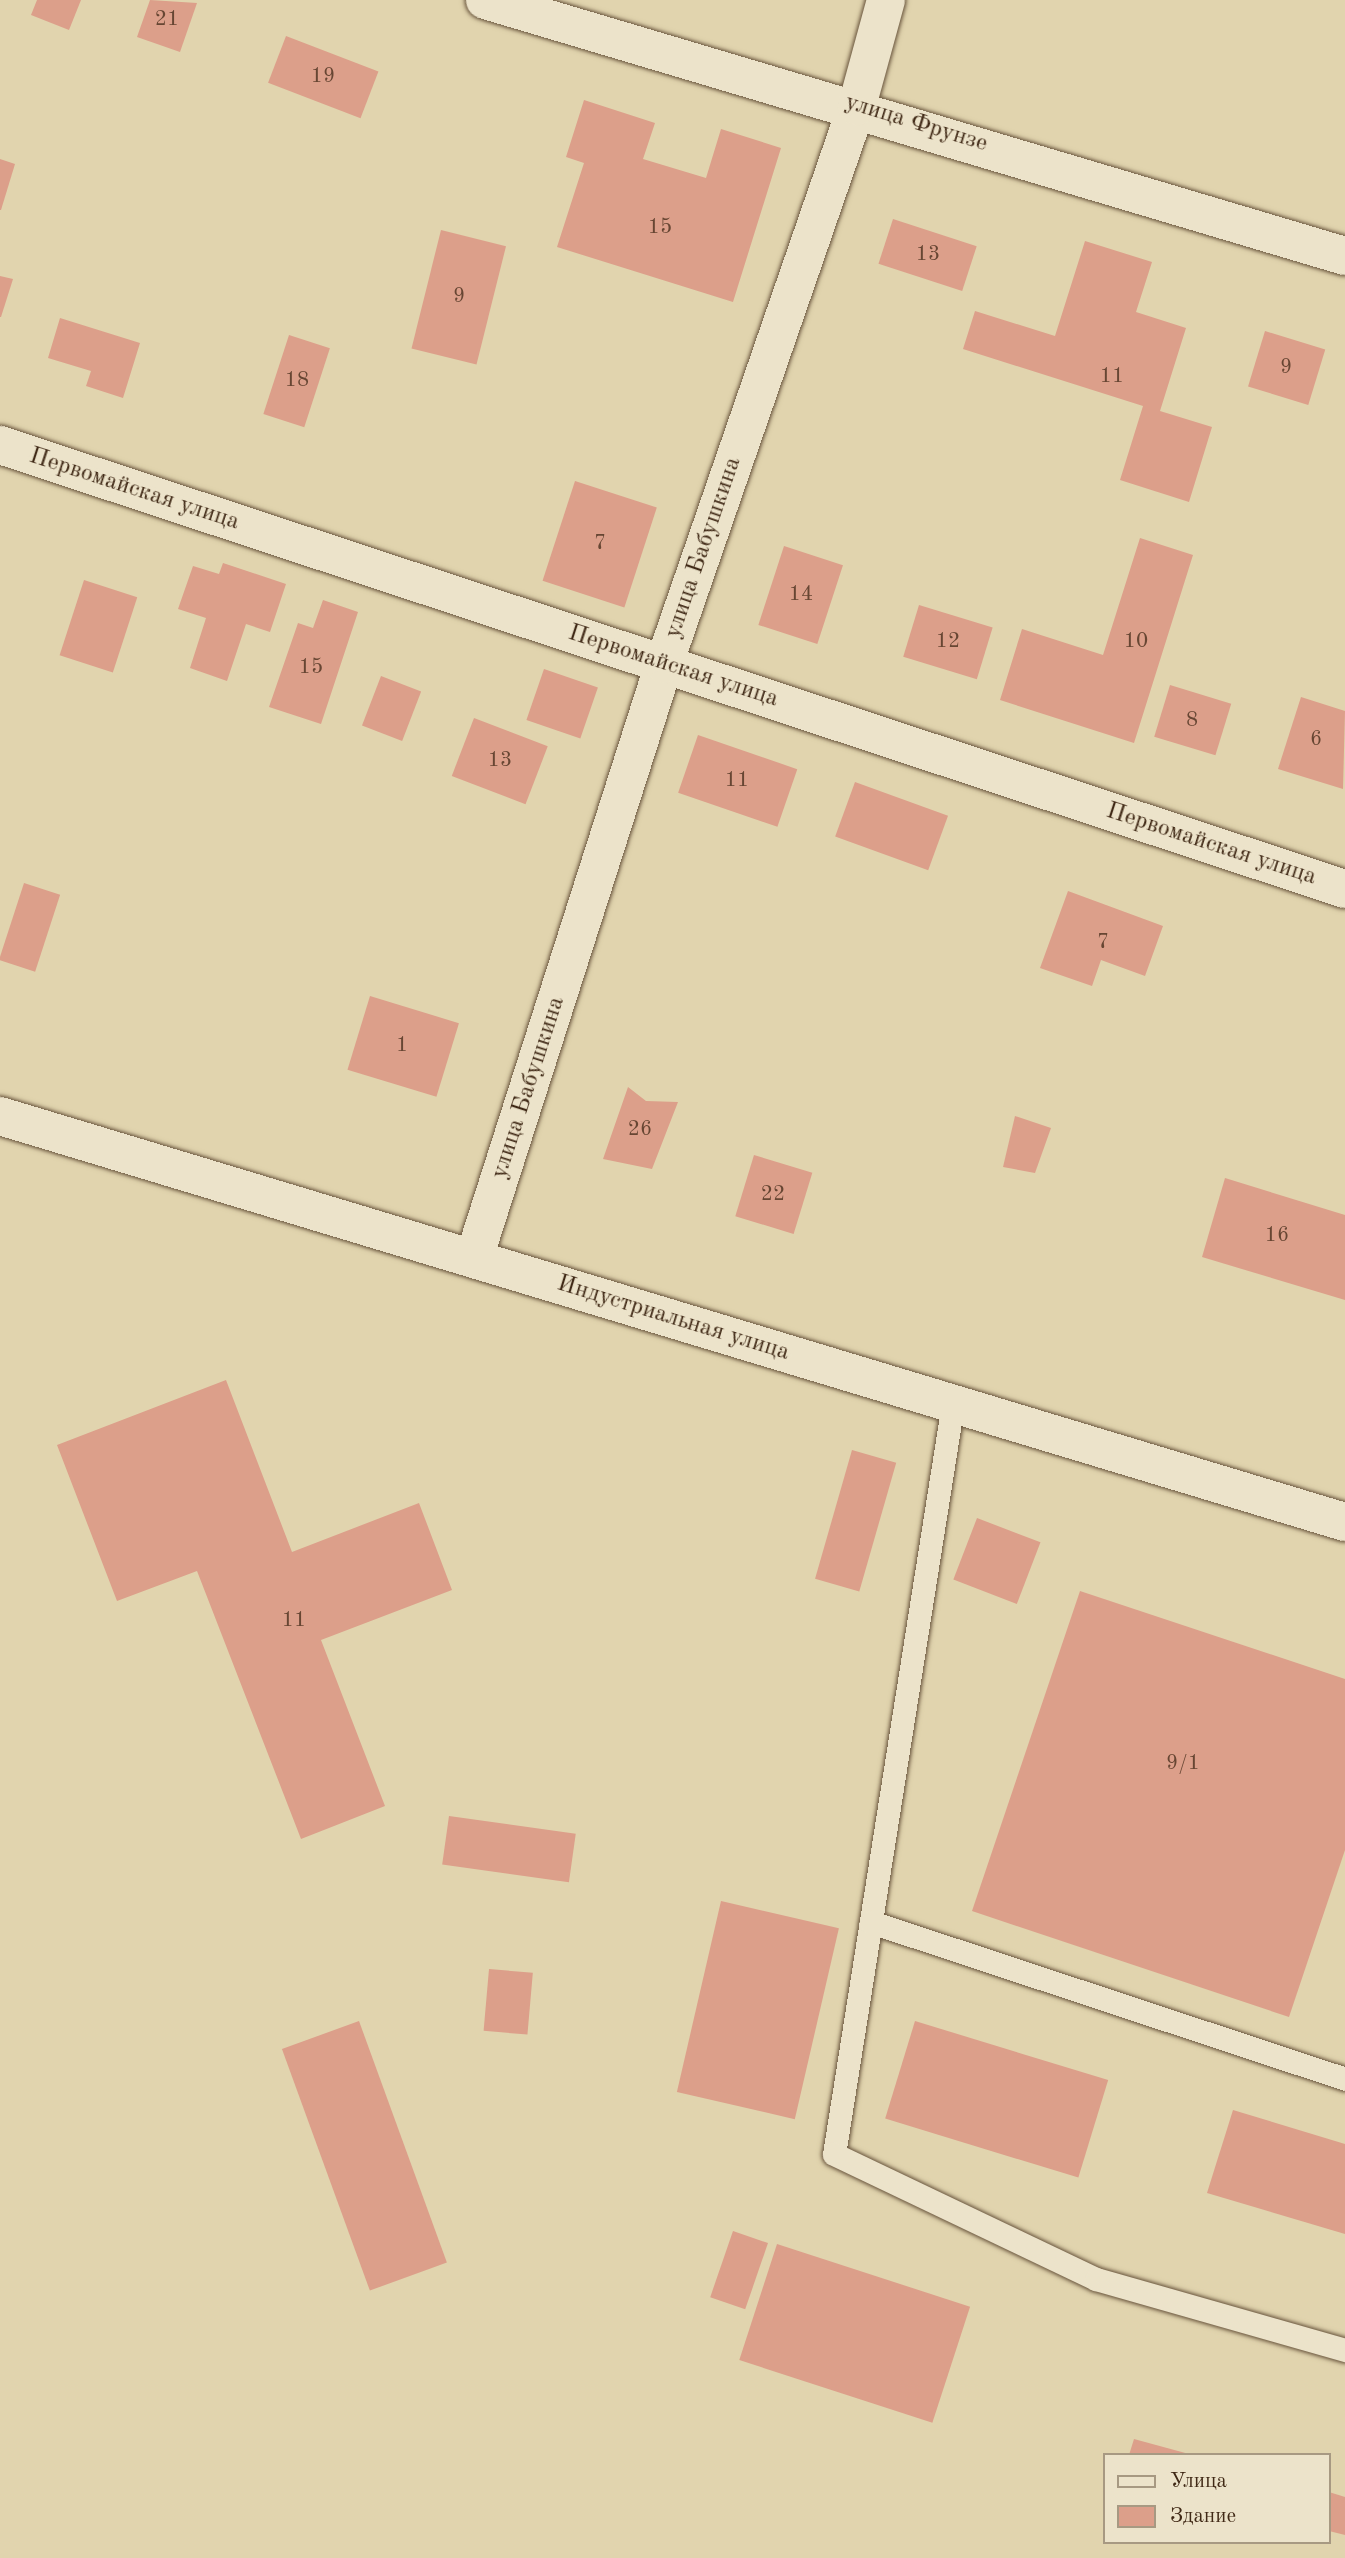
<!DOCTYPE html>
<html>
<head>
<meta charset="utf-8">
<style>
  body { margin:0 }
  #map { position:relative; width:1345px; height:2558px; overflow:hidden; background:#e1d4ae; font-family:"Old Standard TT",serif }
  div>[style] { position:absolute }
  .building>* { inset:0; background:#dc9f8a; transform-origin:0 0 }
  .roads { filter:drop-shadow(0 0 2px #68543c) drop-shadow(0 0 2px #68543c) }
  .service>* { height:23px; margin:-11.5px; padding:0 11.5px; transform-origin:11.5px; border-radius:11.5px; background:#ece3ca }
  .minor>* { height:38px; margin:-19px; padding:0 19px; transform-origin:19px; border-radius:19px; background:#ece3ca }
  .secondary>* { height:38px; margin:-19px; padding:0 19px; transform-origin:19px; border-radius:19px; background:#ece3ca }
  span { translate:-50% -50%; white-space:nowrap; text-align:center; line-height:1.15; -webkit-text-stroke:6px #ece3ca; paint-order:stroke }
  .number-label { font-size:21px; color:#674633 }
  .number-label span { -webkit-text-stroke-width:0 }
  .street-label { font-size:24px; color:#402916 }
  .legend { position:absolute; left:1103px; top:2453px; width:228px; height:91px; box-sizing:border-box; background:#ece3ca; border:2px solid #a79982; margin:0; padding:9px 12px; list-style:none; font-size:21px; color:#402916 }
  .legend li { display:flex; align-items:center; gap:14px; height:35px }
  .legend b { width:35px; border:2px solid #a79982 }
</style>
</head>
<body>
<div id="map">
  <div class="building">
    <i style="clip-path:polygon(37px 0,81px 0,69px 30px,31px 15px)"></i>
    <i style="clip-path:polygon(150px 0,197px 3px,180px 52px,137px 37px)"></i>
    <i style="left:286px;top:36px;width:99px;height:50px;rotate:21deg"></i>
    <i style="clip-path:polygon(584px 100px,655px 123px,643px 159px,706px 178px,721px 129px,781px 148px,733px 302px,557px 247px,584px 163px,566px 157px)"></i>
    <i style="clip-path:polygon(0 159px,15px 164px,1px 210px,0 210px)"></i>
    <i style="left:893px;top:219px;width:88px;height:47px;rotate:18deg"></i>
    <i style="left:441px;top:230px;width:67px;height:122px;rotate:14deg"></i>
    <i style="clip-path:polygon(1085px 241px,1152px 262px,1136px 312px,1186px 328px,1160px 411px,1212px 427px,1189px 502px,1120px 480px,1143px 406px,963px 349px,975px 311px,1055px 336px)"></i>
    <i style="clip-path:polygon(0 276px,13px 279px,1px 317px,0 317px)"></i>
    <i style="clip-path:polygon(60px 318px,140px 343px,123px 398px,86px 386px,91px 371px,48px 358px)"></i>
    <i style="left:1265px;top:331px;width:63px;height:58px;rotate:17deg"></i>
    <i style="left:289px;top:335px;width:43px;height:83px;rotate:18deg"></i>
    <i style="left:575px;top:481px;width:86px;height:105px;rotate:18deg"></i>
    <i style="clip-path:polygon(1140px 538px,1193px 555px,1134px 743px,1000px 700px,1022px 629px,1103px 655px)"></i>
    <i style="left:784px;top:546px;width:62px;height:83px;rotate:18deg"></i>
    <i style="clip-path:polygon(223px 563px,286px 584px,270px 632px,246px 624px,227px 681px,190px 668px,206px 618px,178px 609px,193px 566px,219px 574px)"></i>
    <i style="left:84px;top:580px;width:56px;height:79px;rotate:18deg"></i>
    <i style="clip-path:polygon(323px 600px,358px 612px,321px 724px,269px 707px,298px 623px,313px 628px)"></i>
    <i style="left:919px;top:605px;width:77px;height:54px;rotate:17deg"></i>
    <i style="left:544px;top:669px;width:57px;height:54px;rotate:19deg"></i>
    <i style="left:381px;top:676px;width:43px;height:53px;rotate:21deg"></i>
    <i style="left:1170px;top:685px;width:64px;height:54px;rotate:17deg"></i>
    <i style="clip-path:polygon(1301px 697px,1345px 711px,1343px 789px,1278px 769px)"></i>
    <i style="left:474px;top:718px;width:79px;height:62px;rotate:21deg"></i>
    <i style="left:698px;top:735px;width:105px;height:61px;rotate:19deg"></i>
    <i style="left:855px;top:782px;width:99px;height:58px;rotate:20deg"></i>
    <i style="left:24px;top:883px;width:38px;height:81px;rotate:18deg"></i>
    <i style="clip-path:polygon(1068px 891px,1163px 926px,1145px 976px,1101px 960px,1092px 986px,1040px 968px)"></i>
    <i style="left:370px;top:996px;width:93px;height:77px;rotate:17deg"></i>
    <i style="clip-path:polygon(628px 1087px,646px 1101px,678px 1102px,652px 1169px,603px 1159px)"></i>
    <i style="clip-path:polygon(1015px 1116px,1051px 1128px,1035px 1173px,1003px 1167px)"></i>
    <i style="left:754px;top:1155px;width:61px;height:64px;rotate:17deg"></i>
    <i style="clip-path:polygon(1225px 1178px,1345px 1215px,1345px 1300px,1202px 1257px)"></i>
    <i style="clip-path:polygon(226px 1380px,292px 1552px,419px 1503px,452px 1590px,321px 1640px,385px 1806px,301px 1839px,197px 1571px,117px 1601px,57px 1445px)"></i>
    <i style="left:852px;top:1450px;width:46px;height:134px;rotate:16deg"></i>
    <i style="left:977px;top:1518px;width:68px;height:66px;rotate:21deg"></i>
    <i style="clip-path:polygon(1080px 1591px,1345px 1679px,1345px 1850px,1289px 2017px,972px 1911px)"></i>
    <i style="left:449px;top:1816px;width:128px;height:49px;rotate:8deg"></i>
    <i style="left:721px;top:1901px;width:121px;height:196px;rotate:13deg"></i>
    <i style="left:489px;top:1969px;width:44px;height:62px;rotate:5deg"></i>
    <i style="left:359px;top:2021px;width:257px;height:82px;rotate:70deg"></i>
    <i style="left:915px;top:2021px;width:202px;height:102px;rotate:17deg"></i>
    <i style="clip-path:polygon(1233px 2110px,1345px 2144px,1345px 2234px,1207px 2193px)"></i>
    <i style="left:733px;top:2231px;width:37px;height:70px;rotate:19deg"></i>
    <i style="left:777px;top:2244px;width:203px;height:122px;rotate:18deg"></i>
    <i style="clip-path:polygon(1134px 2439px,1189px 2454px,1189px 2455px,1129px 2455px)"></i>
    <i style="clip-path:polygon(1329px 2492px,1345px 2497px,1345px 2535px,1329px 2531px)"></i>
  </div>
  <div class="roads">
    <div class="service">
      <i style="left:953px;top:1403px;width:760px;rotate:99deg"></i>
      <i style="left:834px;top:2154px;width:290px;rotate:25.5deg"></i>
      <i style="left:1096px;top:2279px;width:259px;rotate:15.9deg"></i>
      <i style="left:871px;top:1922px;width:499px;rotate:18.3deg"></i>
    </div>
    <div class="minor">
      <i style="left:485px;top:0;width:897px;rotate:16.58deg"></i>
      <i style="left:0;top:445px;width:1416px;rotate:18.27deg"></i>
      <i style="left:474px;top:1258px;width:624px;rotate:-72.26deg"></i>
      <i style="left:664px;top:664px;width:590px;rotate:-70.92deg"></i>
      <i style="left:857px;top:106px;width:110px;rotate:-74.7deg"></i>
    </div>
    <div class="secondary">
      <i style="left:0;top:1116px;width:1405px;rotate:16.8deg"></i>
    </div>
  </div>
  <div class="number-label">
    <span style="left:167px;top:20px">21</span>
    <span style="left:323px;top:77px">19</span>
    <span style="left:660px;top:228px">15</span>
    <span style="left:928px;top:255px">13</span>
    <span style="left:459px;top:297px">9</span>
    <span style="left:1286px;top:368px">9</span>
    <span style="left:1112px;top:377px">11</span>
    <span style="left:297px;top:381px">18</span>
    <span style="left:600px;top:544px">7</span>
    <span style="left:801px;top:595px">14</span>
    <span style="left:948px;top:642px">12</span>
    <span style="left:1136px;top:642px">10</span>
    <span style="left:311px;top:668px">15</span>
    <span style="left:1192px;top:721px">8</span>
    <span style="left:1316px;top:740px">6</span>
    <span style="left:500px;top:761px">13</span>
    <span style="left:737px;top:781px">11</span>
    <span style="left:1103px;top:943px">7</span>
    <span style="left:402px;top:1046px">1</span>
    <span style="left:640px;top:1130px">26</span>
    <span style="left:773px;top:1195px">22</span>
    <span style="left:1277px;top:1236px">16</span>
    <span style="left:294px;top:1621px">11</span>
    <span style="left:1183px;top:1764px">9/1</span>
  </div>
  <div class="street-label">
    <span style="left:916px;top:124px;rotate:17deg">улица Фрунзе</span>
    <span style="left:134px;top:490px;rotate:18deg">Первомайская улица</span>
    <span style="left:704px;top:548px;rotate:-71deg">улица Бабушкина</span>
    <span style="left:673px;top:667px;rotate:18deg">Первомайская улица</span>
    <span style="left:1211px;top:845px;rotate:18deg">Первомайская улица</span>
    <span style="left:529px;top:1088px;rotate:-72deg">улица Бабушкина</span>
    <span style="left:673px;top:1319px;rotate:17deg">Индустриальная улица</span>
  </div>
  <ul class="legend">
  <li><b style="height:9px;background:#ece3ca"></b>Улица</li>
  <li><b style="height:19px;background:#dc9f8a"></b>Здание</li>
  </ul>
</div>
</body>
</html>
